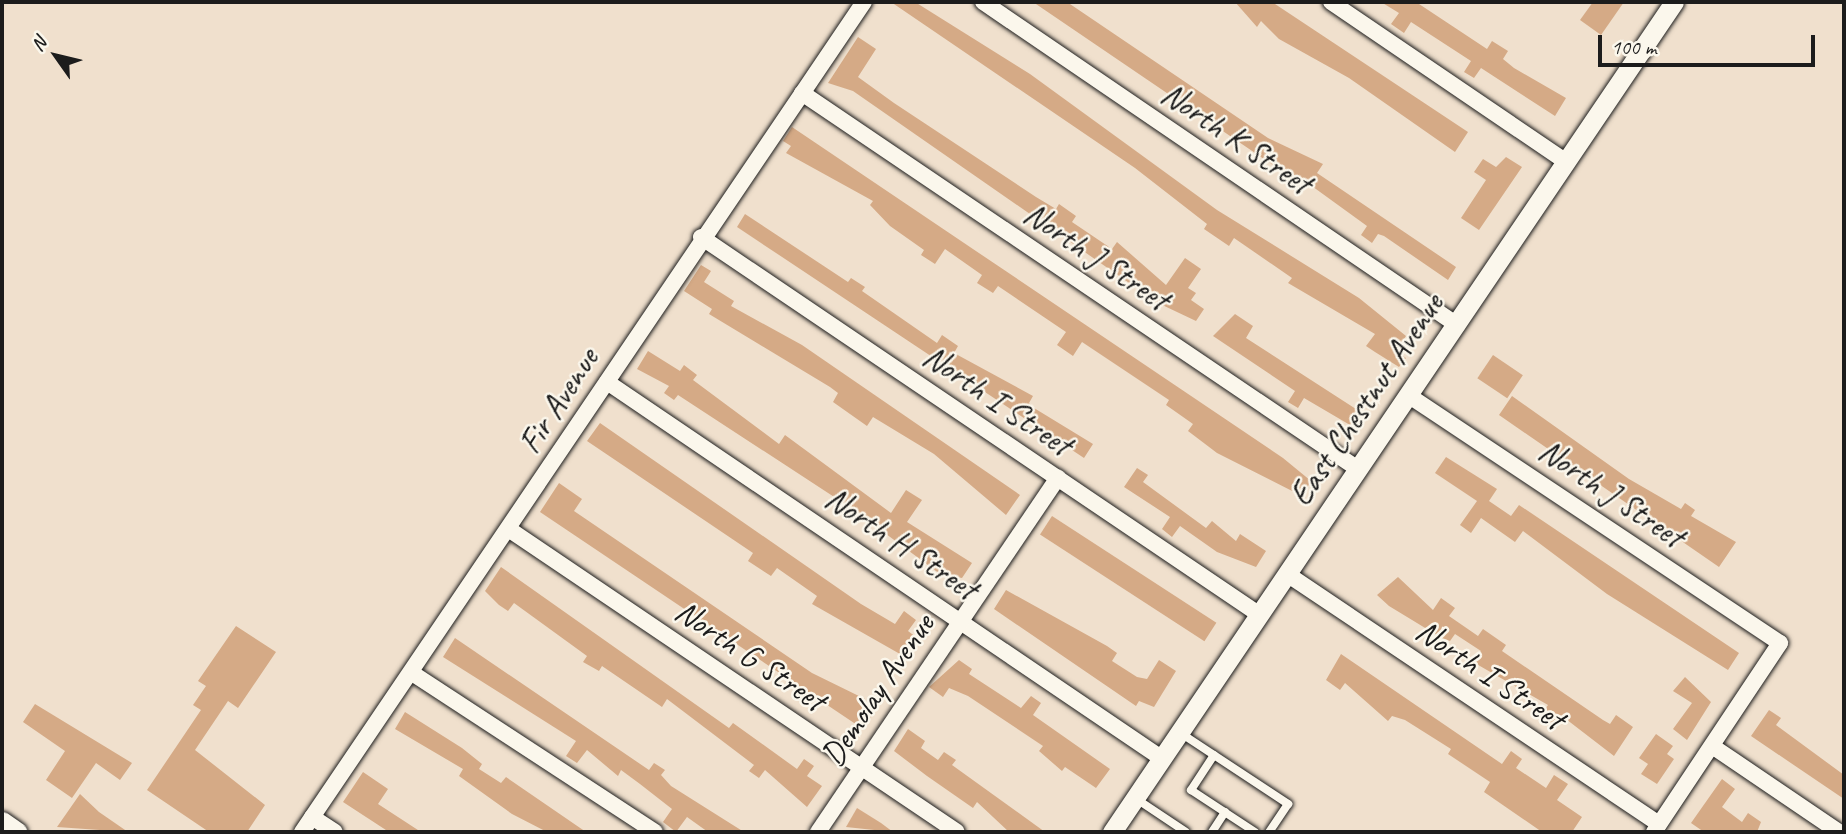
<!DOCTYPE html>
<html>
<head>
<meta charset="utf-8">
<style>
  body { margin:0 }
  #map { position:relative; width:1846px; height:834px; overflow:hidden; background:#f0e0cd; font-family:Caveat,sans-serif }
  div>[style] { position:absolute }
  .building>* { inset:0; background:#d5aa86; transform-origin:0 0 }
  .roads { filter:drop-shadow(0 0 2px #1c1c1c) drop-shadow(0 0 2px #1c1c1c) }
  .service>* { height:8px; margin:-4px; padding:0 4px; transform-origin:4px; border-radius:4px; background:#fbf7ec }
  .minor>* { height:16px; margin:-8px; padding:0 8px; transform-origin:8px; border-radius:8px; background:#fbf7ec }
  .tertiary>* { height:19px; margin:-9.5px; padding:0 9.5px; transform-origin:9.5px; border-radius:9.5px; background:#fbf7ec }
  span { translate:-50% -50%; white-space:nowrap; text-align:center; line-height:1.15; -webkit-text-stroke:5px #fbf7ec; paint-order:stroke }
  .street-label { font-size:33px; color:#1c1c1c }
  .frame { position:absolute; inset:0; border:4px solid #1c1c1c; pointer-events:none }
  .north { position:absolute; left:21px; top:21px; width:70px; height:70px; -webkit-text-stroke:5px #fbf7ec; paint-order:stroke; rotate:304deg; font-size:19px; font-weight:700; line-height:28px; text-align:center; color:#1c1c1c }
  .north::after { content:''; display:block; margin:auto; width:24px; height:32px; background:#1c1c1c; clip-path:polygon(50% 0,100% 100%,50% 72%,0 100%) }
  .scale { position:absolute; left:1598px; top:35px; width:217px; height:32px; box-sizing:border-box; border:4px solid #1c1c1c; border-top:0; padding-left:9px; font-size:21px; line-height:24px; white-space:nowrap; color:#1c1c1c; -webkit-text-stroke:5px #fbf7ec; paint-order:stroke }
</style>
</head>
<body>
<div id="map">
  <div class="building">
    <i style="clip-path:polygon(891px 2px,915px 2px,1030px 74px,1217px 210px,1359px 298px,1406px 336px,1396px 351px,1406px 358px,1399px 367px,1375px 352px,1366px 346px,1375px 334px,1288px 283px,1292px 278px,1234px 238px,1229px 246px,1204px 229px,1207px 224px,1135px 168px)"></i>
    <i style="clip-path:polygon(1033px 2px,1067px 2px,1268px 138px,1323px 164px,1317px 173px,1456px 267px,1448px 280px,1384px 236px,1378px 234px,1372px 243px,1361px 235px,1367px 226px,1298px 176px,1283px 172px)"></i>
    <i style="clip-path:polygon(1235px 2px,1272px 2px,1468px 132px,1455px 152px,1349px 78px,1279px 39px,1261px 21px,1257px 27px)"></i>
    <i style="clip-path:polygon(1381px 2px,1416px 2px,1487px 49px,1492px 41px,1508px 51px,1503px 59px,1514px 68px,1566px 98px,1555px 116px,1481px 68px,1474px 78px,1464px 72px,1471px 61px,1411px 22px,1404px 33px,1391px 24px,1399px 13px)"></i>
    <i style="clip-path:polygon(1593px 2px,1624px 2px,1601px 35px,1580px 20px)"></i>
    <i style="clip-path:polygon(858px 37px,876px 49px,858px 77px,894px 103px,1036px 197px,1056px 209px,1059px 204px,1076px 216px,1072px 222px,1112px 249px,1117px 242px,1166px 285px,1185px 258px,1201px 269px,1188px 288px,1196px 293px,1191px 300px,1204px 309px,1196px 321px,1158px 303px,853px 91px,828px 83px)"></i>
    <i style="clip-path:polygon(792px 127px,1283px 458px,1311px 481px,1302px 496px,1217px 453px,1188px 431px,1193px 424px,1166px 405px,1169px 400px,1082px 342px,1073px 356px,1057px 345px,1066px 332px,998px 286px,993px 293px,977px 283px,982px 275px,945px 249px,935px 264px,921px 255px,924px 250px,890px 226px,870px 205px,873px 201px,786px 153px,791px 146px,783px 141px)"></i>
    <i style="clip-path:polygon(1506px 157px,1522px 167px,1479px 230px,1461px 218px,1486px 180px,1474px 172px,1483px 159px,1496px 167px)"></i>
    <i style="clip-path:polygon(745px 214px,848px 282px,851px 278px,865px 287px,862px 291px,937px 343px,942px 335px,958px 346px,954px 353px,1033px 396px,1029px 403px,1034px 408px,1093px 444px,1084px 458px,737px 227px)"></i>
    <i style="clip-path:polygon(701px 265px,711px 271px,704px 282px,734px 301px,731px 306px,802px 345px,1020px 495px,1006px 515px,934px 454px,873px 417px,867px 426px,833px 402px,838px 393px,830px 387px,709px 314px,712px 309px,684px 291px)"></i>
    <i style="clip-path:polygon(1235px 314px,1253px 326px,1246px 338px,1359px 411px,1350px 425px,1304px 398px,1298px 408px,1288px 402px,1295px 391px,1213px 336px)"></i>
    <i style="clip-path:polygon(648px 351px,680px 371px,684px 365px,697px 375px,693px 380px,779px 444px,785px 435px,891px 513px,906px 490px,922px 500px,907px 522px,972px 563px,962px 578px,940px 574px,851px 508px,678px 395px,674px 400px,664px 393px,669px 386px,637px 369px)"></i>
    <i style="left:1493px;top:355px;width:36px;height:28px;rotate:34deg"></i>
    <i style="clip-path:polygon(1512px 396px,1629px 479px,1681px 509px,1685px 503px,1695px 510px,1691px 516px,1736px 542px,1719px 567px,1499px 415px)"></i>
    <i style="clip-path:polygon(600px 423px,861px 604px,895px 624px,904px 611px,916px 620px,908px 631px,920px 640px,907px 658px,812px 604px,817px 596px,777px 568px,771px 576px,748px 561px,753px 553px,587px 441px)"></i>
    <i style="clip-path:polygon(1446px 457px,1497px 489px,1489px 501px,1511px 516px,1519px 505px,1739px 653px,1728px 670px,1607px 594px,1523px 531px,1515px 542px,1481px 518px,1471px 533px,1460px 525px,1477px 501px,1435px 473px)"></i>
    <i style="clip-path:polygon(1137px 468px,1148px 475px,1143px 482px,1206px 528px,1212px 521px,1236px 541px,1240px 534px,1266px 551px,1256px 567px,1217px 552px,1180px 526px,1172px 537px,1162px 529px,1170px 517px,1124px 487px)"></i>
    <i style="clip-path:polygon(559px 483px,582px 499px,574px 511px,812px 673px,865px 699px,862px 704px,874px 713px,863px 729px,540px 512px)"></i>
    <i style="left:1052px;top:516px;width:196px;height:22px;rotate:33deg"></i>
    <i style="clip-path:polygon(501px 567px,729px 728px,733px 723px,797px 769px,804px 759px,814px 766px,807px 776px,822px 786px,807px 807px,765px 770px,759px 778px,749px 771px,754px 765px,667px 699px,662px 707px,602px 666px,599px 671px,583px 662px,587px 656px,514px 603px,508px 611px,499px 605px,485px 591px)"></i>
    <i style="clip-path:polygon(1398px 577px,1433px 610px,1441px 598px,1455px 608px,1449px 616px,1478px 636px,1483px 629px,1506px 645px,1502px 651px,1603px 720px,1610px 724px,1616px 715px,1633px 727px,1614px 756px,1562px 716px,1552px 729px,1538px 719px,1548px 705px,1473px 662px,1481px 651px,1455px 634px,1450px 641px,1440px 637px,1389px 606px,1377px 595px)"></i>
    <i style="clip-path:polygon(1006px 590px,1107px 646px,1117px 653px,1112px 661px,1137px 677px,1147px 679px,1159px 660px,1176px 671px,1154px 707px,1139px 701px,1136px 706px,994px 609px)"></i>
    <i style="clip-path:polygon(236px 626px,276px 652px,238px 708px,228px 701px,195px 750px,265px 805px,247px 832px,209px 832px,147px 790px,201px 710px,193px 705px,206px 686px,198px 681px)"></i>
    <i style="clip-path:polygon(455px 638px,649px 770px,654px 763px,665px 770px,661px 775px,671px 786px,744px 832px,708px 832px,687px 817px,676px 832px,663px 822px,672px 809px,640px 784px,621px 770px,618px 776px,587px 750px,577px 763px,566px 756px,576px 741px,443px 657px)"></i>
    <i style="clip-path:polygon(1341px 654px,1502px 764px,1511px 751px,1522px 759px,1516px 768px,1546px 788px,1554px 775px,1568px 784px,1557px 800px,1582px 817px,1572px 832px,1542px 832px,1484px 792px,1490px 782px,1448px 754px,1451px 749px,1405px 720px,1392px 716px,1388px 721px,1345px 683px,1340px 690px,1326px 680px)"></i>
    <i style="clip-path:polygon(959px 660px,972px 669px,969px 674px,1021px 708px,1031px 696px,1041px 703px,1033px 715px,1110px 769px,1096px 788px,1065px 767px,1062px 771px,1039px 751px,1043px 746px,968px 696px,949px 688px,943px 697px,929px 687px)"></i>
    <i style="clip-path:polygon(1685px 677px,1711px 702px,1687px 740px,1673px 729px,1692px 703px,1673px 691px)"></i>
    <i style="clip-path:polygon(35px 704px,132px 763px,120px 780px,96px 763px,72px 798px,46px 780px,65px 751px,23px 722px)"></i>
    <i style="clip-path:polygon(1769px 710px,1781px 718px,1776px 725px,1844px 775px,1844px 799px,1751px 736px)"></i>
    <i style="clip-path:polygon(405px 712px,462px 748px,482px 764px,479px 769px,501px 783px,506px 777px,586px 832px,547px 832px,512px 814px,459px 776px,463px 769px,395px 729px)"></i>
    <i style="clip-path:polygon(908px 729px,925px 741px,921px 748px,938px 760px,944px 752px,956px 760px,952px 765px,1045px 832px,1009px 832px,977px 802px,973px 808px,927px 776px,894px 751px)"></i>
    <i style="clip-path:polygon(1656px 734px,1673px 746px,1667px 754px,1674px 759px,1657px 784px,1641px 774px,1648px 764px,1639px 758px)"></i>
    <i style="clip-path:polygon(363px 772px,388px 789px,378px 804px,421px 832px,389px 832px,343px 802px)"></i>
    <i style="clip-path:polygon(1722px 779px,1735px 789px,1722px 807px,1742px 822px,1748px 813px,1761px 822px,1757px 832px,1704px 832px,1691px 823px)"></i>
    <i style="clip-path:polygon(80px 794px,99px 812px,128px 832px,57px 827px)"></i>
    <i style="clip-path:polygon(857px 808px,881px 823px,893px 832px,846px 827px)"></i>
  </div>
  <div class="roads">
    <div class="service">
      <i style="left:1179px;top:732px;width:131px;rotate:33.4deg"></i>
      <i style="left:1288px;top:804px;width:34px;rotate:124deg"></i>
      <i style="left:1214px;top:755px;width:42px;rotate:123.3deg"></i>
      <i style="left:1191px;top:790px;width:77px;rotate:33.3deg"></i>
      <i style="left:1135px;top:798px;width:61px;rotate:33.7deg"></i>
      <i style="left:1212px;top:832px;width:24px;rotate:-57deg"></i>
    </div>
    <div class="minor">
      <i style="left:983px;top:2px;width:574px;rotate:34.27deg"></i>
      <i style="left:1331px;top:2px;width:284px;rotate:34.2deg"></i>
      <i style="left:802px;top:93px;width:671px;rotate:34.07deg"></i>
      <i style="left:701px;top:237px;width:675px;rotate:34.07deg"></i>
      <i style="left:607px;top:382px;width:670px;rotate:34.16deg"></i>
      <i style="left:1408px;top:395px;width:447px;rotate:33.7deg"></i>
      <i style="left:1780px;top:643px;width:227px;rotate:123.7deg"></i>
      <i style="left:510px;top:530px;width:539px;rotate:34.04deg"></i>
      <i style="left:1287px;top:574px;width:448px;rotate:33.9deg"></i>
      <i style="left:412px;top:673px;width:290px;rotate:33.2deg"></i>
      <i style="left:1712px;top:746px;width:153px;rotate:34.1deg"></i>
      <i style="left:312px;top:817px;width:27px;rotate:33deg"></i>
      <i style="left:302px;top:832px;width:1002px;rotate:-55.9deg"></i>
      <i style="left:818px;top:832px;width:428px;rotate:-55.9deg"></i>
    </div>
    <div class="tertiary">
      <i style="left:2px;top:821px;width:19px;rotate:35deg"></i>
      <i style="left:1112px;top:832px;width:1002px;rotate:-55.9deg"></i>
    </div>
  </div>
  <div class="street-label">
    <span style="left:1236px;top:139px;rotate:34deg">North K Street</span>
    <span style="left:1096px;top:257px;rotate:34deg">North J Street</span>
    <span style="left:1367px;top:400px;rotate:-56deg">East Chestnut Avenue</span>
    <span style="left:559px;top:401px;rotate:-57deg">Fir Avenue</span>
    <span style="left:997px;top:401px;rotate:34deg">North I Street</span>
    <span style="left:1611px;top:494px;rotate:34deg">North J Street</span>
    <span style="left:901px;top:544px;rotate:34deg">North H Street</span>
    <span style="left:750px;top:656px;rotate:34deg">North G Street</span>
    <span style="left:1490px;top:675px;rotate:34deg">North I Street</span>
    <span style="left:878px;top:690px;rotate:-56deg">Demolay Avenue</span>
  </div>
  <div class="frame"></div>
  <div class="north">N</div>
  <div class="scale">100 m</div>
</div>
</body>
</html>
